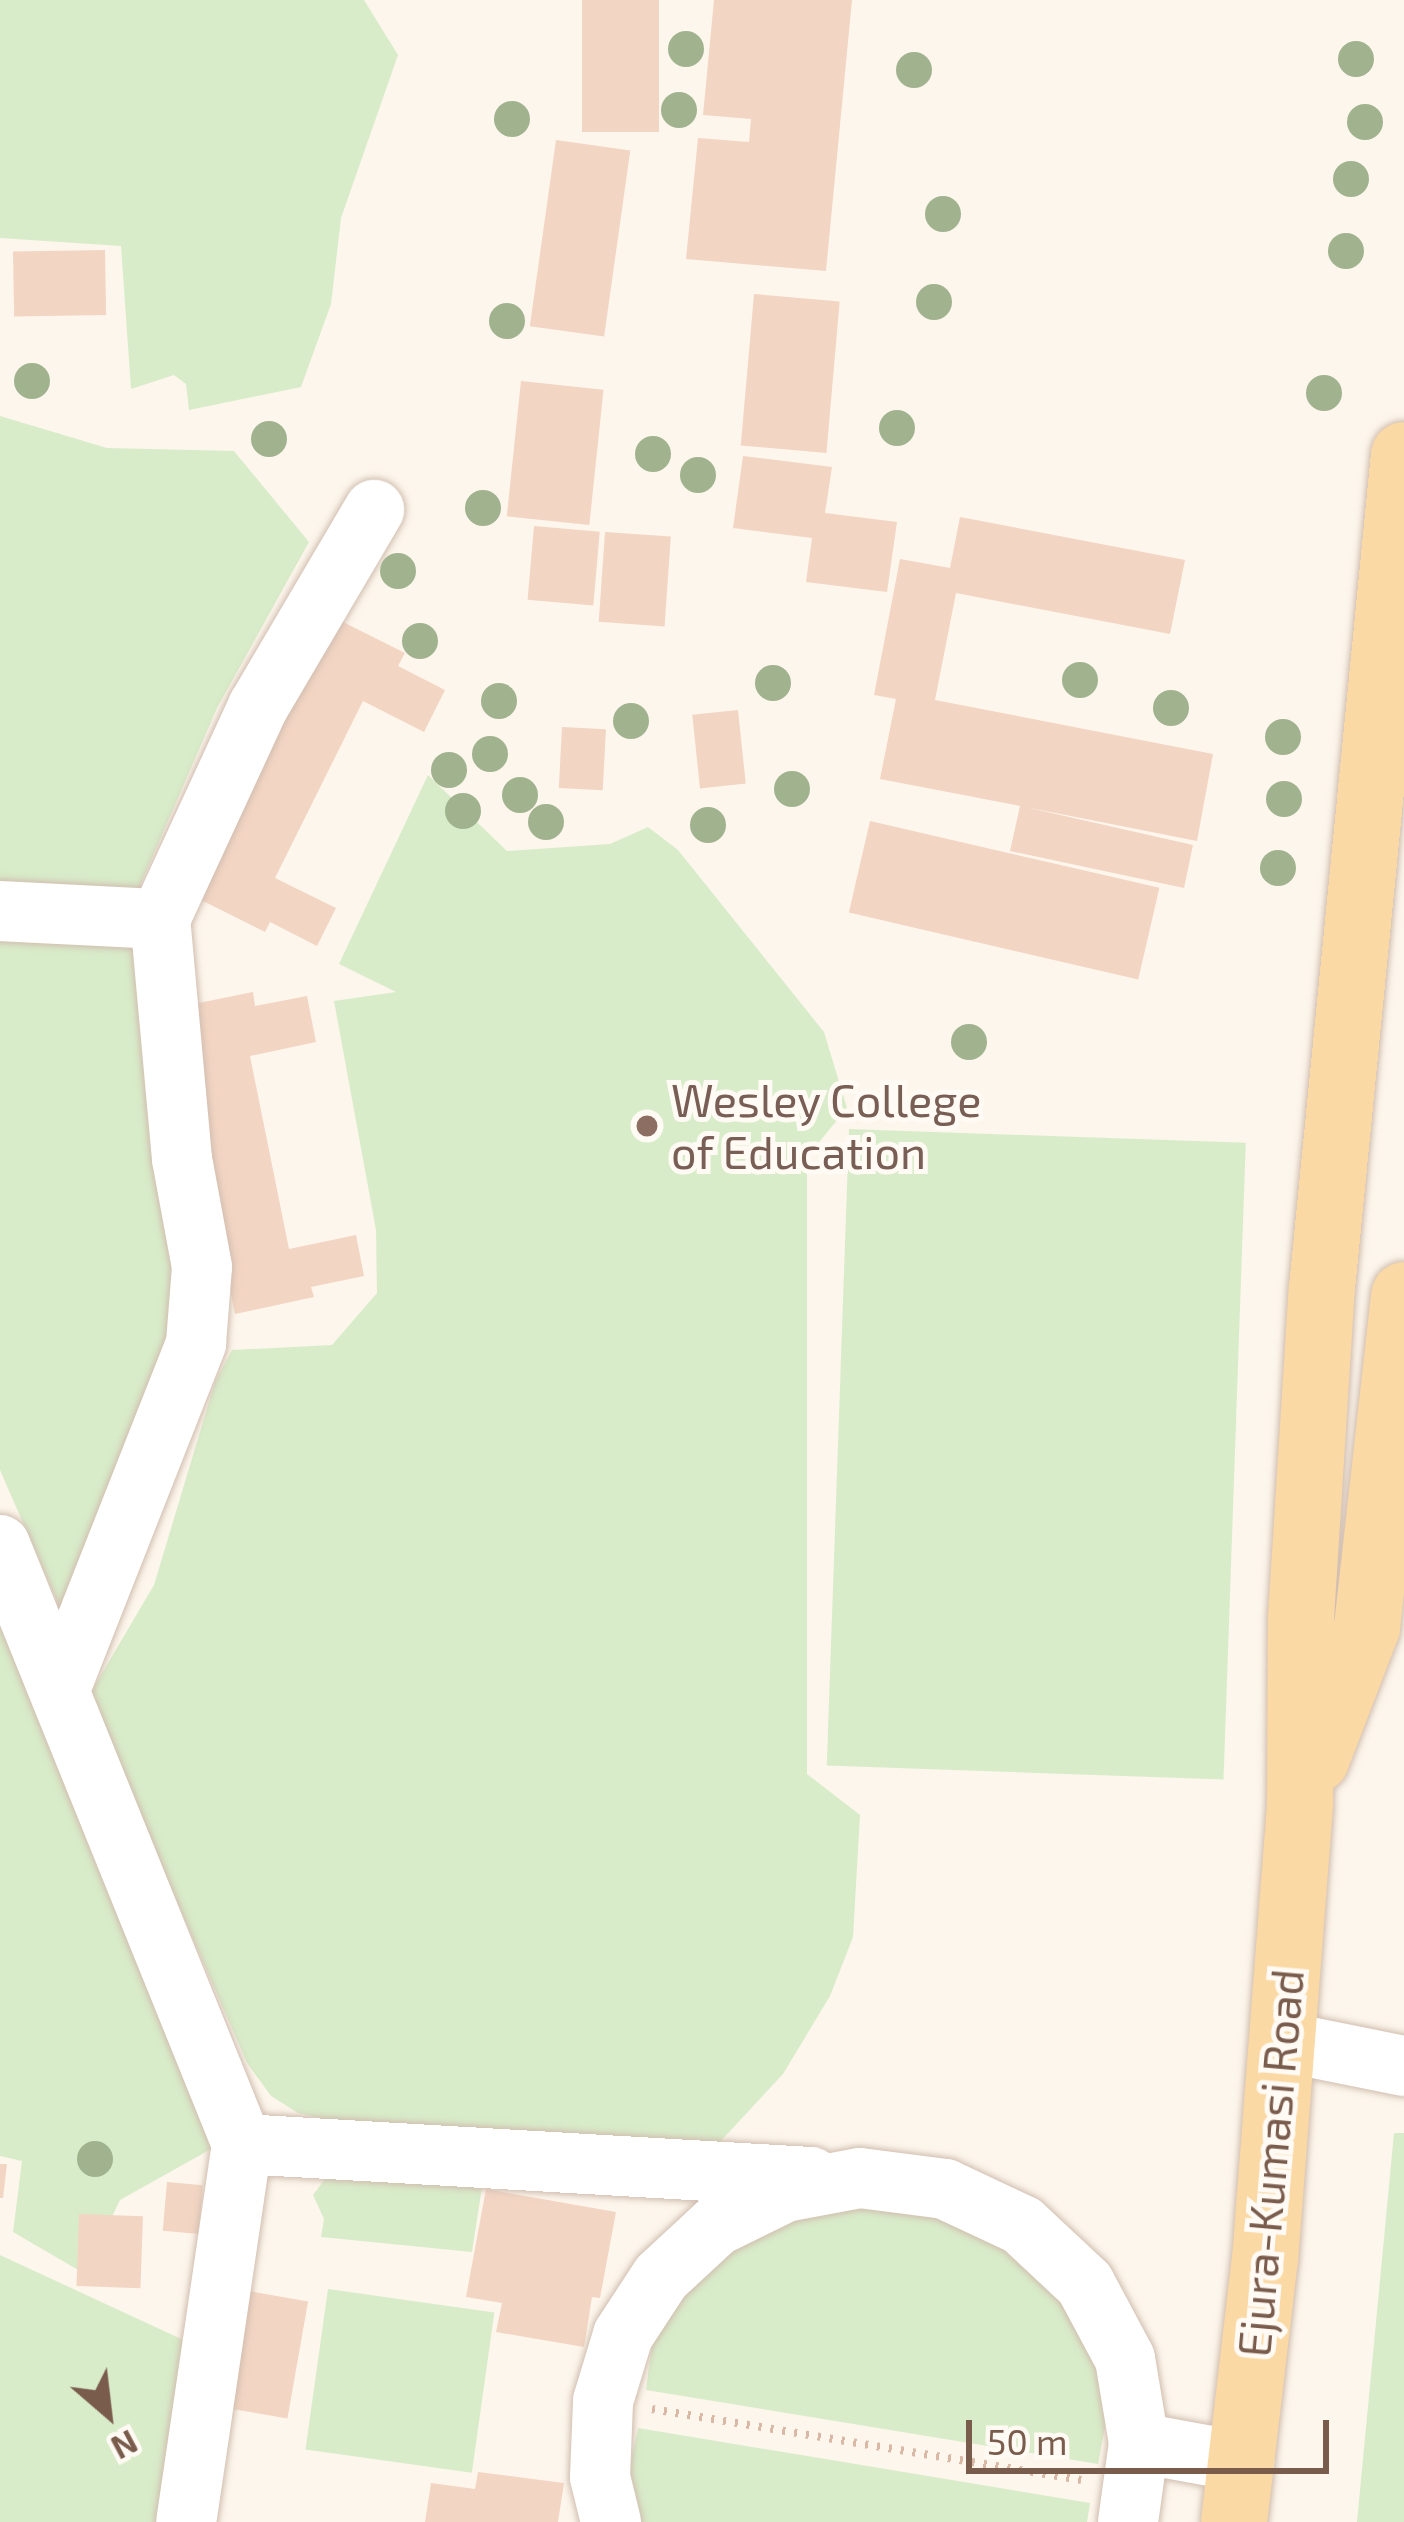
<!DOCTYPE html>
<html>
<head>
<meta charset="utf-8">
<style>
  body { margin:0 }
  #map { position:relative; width:1404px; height:2522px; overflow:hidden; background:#fdf6ec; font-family:"Exo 2",sans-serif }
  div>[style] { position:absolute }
  .green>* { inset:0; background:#d8ecc9; transform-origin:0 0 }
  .building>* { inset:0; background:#f3d5c3; transform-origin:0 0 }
  .path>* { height:8px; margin-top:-4px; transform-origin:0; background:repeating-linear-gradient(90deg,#d9b8a5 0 3px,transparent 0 12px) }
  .roads { filter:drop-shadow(0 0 3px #d1beb0) drop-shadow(0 0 3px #d1beb0) }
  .minor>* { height:60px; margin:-30px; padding:0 30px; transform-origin:30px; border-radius:30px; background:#fff }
  .major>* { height:66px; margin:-33px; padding:0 33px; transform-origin:33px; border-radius:33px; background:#fbd9a5 }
  .trees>* { width:36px; height:36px; margin:-18px; border-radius:50%; background:#a0b28e }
  .dots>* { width:33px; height:33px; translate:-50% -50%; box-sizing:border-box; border:6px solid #fffaf3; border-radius:50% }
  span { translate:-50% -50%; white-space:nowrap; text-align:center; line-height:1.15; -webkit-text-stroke:10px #fffaf3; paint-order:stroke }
  .education-label { font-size:45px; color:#785e54 }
  .left { translate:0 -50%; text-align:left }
  .street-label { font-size:45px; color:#7a5c4d }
  .north { position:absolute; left:48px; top:2354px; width:120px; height:120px; -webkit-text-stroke:9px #fffaf3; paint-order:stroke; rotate:152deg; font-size:33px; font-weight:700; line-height:48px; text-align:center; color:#7a5c4d }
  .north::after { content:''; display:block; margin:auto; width:42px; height:54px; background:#7a5c4d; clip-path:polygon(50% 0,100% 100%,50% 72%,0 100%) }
  .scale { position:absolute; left:966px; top:2420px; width:363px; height:54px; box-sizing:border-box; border:6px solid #7a5c4d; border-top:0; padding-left:15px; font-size:36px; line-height:42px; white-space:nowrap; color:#7a5c4d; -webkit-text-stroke:9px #fffaf3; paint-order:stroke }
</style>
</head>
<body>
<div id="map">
  <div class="green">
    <i style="clip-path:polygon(0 0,364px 0,398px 55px,341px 218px,331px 304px,301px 387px,189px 410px,186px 384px,174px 375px,131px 389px,121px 246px,0 238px)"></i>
    <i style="clip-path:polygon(0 416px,107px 448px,234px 451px,309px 542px,217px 708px,136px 895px,0 894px)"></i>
    <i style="clip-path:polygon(428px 775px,507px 851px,610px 844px,648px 827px,678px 850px,824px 1032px,847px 1108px,807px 1157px,807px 1774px,860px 1815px,853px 1937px,830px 1996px,783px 2074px,704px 2159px,325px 2119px,298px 2113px,271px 2096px,247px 2063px,88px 1697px,154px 1585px,215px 1382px,232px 1350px,332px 1345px,377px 1293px,376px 1230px,334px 1001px,396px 992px,339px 964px)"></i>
    <i style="clip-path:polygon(0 937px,137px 947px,182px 1294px,68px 1626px,0 1470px)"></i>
    <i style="left:849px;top:1129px;width:397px;height:637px;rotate:2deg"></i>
    <i style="clip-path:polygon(0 1620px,220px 2144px,120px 2200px,85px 2274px,13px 2232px,22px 2161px,0 2156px)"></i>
    <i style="clip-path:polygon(1394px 2133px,1404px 2133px,1404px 2522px,1357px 2522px)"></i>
    <i style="clip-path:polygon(328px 2175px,482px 2187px,472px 2252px,321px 2237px,324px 2219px,313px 2195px)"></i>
    <i style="clip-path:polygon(902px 2202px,995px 2233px,1069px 2295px,1112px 2391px,1098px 2464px,646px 2390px,654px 2328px,718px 2254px,805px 2210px)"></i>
    <i style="clip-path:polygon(0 2255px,192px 2344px,168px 2522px,0 2522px)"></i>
    <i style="left:328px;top:2289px;width:168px;height:162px;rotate:8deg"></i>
    <i style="clip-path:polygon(638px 2428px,1090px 2503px,1087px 2522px,638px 2522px,625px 2488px)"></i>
  </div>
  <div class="building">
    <i style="left:582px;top:0;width:77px;height:132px"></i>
    <i style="clip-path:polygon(714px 0,852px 0,826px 271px,686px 259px,698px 138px,749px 142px,751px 119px,703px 115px)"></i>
    <i style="left:556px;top:140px;width:75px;height:188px;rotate:8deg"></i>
    <i style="left:105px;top:250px;width:65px;height:92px;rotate:89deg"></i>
    <i style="left:754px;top:294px;width:86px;height:152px;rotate:5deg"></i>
    <i style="left:521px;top:381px;width:83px;height:136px;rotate:6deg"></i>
    <i style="clip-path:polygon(743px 456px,832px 467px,825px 513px,897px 522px,887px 592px,806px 582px,812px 538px,733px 528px)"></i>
    <i style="clip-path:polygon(960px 517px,1185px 560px,1170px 634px,956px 593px,935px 700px,1213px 754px,1197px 841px,1025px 807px,1193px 845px,1184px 888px,1010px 851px,1020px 806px,880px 779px,896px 699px,874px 695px,900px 559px,950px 568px)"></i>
    <i style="left:534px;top:526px;width:66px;height:74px;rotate:5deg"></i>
    <i style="left:605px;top:532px;width:66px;height:90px;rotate:4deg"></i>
    <i style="clip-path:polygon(333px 617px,405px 653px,398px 666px,445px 690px,424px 732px,363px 701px,275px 878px,336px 908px,317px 946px,270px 922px,265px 932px,193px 896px)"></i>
    <i style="left:738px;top:710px;width:74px;height:46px;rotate:84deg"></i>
    <i style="left:562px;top:727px;width:44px;height:61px;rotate:3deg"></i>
    <i style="left:870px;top:821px;width:297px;height:94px;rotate:13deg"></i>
    <i style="clip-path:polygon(253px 992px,255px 1006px,307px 996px,316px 1042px,250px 1056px,289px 1249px,356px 1235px,364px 1276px,311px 1287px,314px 1297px,235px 1314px,174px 1008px)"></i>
    <i style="clip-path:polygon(0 2164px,7px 2164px,3px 2198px,0 2198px)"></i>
    <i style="left:167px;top:2182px;width:36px;height:49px;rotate:5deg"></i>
    <i style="clip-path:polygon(486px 2189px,616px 2212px,600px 2298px,592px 2297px,584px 2347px,496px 2332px,502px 2303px,466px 2297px)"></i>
    <i style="left:79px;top:2214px;width:64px;height:72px;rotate:2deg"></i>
    <i style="left:249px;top:2291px;width:60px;height:119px;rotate:10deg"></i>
    <i style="clip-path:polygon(478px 2472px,564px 2483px,558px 2522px,425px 2522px,431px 2483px,475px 2489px)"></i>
  </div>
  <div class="path">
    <i style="left:652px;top:2409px;width:435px;rotate:9.4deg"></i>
  </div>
  <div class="roads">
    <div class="minor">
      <i style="left:0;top:911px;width:160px;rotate:2.9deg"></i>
      <i style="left:0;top:1545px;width:646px;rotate:68deg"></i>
      <i style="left:242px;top:2144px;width:382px;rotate:98.4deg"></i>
      <i style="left:60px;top:1689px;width:372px;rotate:-68.5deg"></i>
      <i style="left:196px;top:1343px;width:76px;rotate:-85.5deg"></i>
      <i style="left:202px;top:1267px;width:110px;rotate:-100.5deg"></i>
      <i style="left:182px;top:1159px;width:241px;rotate:-95.2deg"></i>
      <i style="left:160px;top:919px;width:234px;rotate:-65.2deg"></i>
      <i style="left:258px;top:707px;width:229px;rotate:-59.5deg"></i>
      <i style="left:1280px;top:2041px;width:126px;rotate:11.4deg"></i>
      <i style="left:242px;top:2144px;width:570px;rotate:3.32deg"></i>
      <i style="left:1139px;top:2443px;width:107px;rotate:10.3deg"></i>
      <i style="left:611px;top:2522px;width:46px;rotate:-103.7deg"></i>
      <i style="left:600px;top:2477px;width:76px;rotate:-87.7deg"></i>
      <i style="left:603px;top:2401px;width:69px;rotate:-73.1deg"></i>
      <i style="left:623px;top:2335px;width:69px;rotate:-56.8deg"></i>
      <i style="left:661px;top:2277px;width:75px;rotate:-42.8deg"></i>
      <i style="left:716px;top:2226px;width:77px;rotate:-26.2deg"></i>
      <i style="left:785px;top:2192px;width:76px;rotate:-10.6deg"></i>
      <i style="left:860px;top:2178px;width:86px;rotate:7.4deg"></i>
      <i style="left:945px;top:2189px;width:85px;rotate:25.1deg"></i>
      <i style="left:1022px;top:2225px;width:86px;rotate:43.1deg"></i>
      <i style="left:1085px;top:2284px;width:85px;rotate:61.9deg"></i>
      <i style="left:1125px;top:2359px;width:85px;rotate:80.5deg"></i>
      <i style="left:1139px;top:2443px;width:80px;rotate:97.9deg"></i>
    </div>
    <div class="major">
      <i style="left:1316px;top:1760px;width:142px;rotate:-69deg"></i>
      <i style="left:1367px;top:1627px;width:334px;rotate:-83.6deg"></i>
      <i style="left:1234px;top:2522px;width:264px;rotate:-83.3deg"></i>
      <i style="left:1265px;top:2260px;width:458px;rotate:-85.6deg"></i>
      <i style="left:1300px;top:1803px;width:185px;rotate:-89.7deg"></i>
      <i style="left:1301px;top:1618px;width:331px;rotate:-86.4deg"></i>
      <i style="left:1322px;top:1288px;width:837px;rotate:-84.38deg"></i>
    </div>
  </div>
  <div class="trees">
    <i style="left:686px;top:49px"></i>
    <i style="left:1356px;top:59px"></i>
    <i style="left:914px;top:70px"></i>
    <i style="left:679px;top:110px"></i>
    <i style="left:512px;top:119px"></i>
    <i style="left:1365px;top:122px"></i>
    <i style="left:1351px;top:179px"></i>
    <i style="left:943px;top:214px"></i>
    <i style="left:1346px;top:251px"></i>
    <i style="left:934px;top:302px"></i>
    <i style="left:507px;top:321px"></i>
    <i style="left:32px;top:381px"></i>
    <i style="left:1324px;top:393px"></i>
    <i style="left:897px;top:428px"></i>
    <i style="left:269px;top:439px"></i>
    <i style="left:653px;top:454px"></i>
    <i style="left:698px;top:475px"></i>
    <i style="left:483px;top:508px"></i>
    <i style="left:398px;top:571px"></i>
    <i style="left:420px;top:641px"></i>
    <i style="left:1080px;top:680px"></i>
    <i style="left:773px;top:683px"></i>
    <i style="left:499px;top:701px"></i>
    <i style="left:1171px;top:708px"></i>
    <i style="left:631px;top:721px"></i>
    <i style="left:1283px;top:737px"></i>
    <i style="left:490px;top:754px"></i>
    <i style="left:449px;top:770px"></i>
    <i style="left:792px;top:789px"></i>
    <i style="left:520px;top:795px"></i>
    <i style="left:1284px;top:799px"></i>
    <i style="left:463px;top:811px"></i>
    <i style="left:546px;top:822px"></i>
    <i style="left:708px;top:825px"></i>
    <i style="left:1278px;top:868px"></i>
    <i style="left:969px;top:1042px"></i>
    <i style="left:95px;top:2159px"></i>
  </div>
  <div class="dots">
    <i style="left:647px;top:1126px;background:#8d6e63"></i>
  </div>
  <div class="education-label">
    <span class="left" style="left:671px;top:1126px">Wesley College<br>of Education</span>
  </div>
  <div class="street-label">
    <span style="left:1270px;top:2163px;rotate:-85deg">Ejura-Kumasi Road</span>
  </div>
  <div class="north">N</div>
  <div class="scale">50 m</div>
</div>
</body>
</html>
